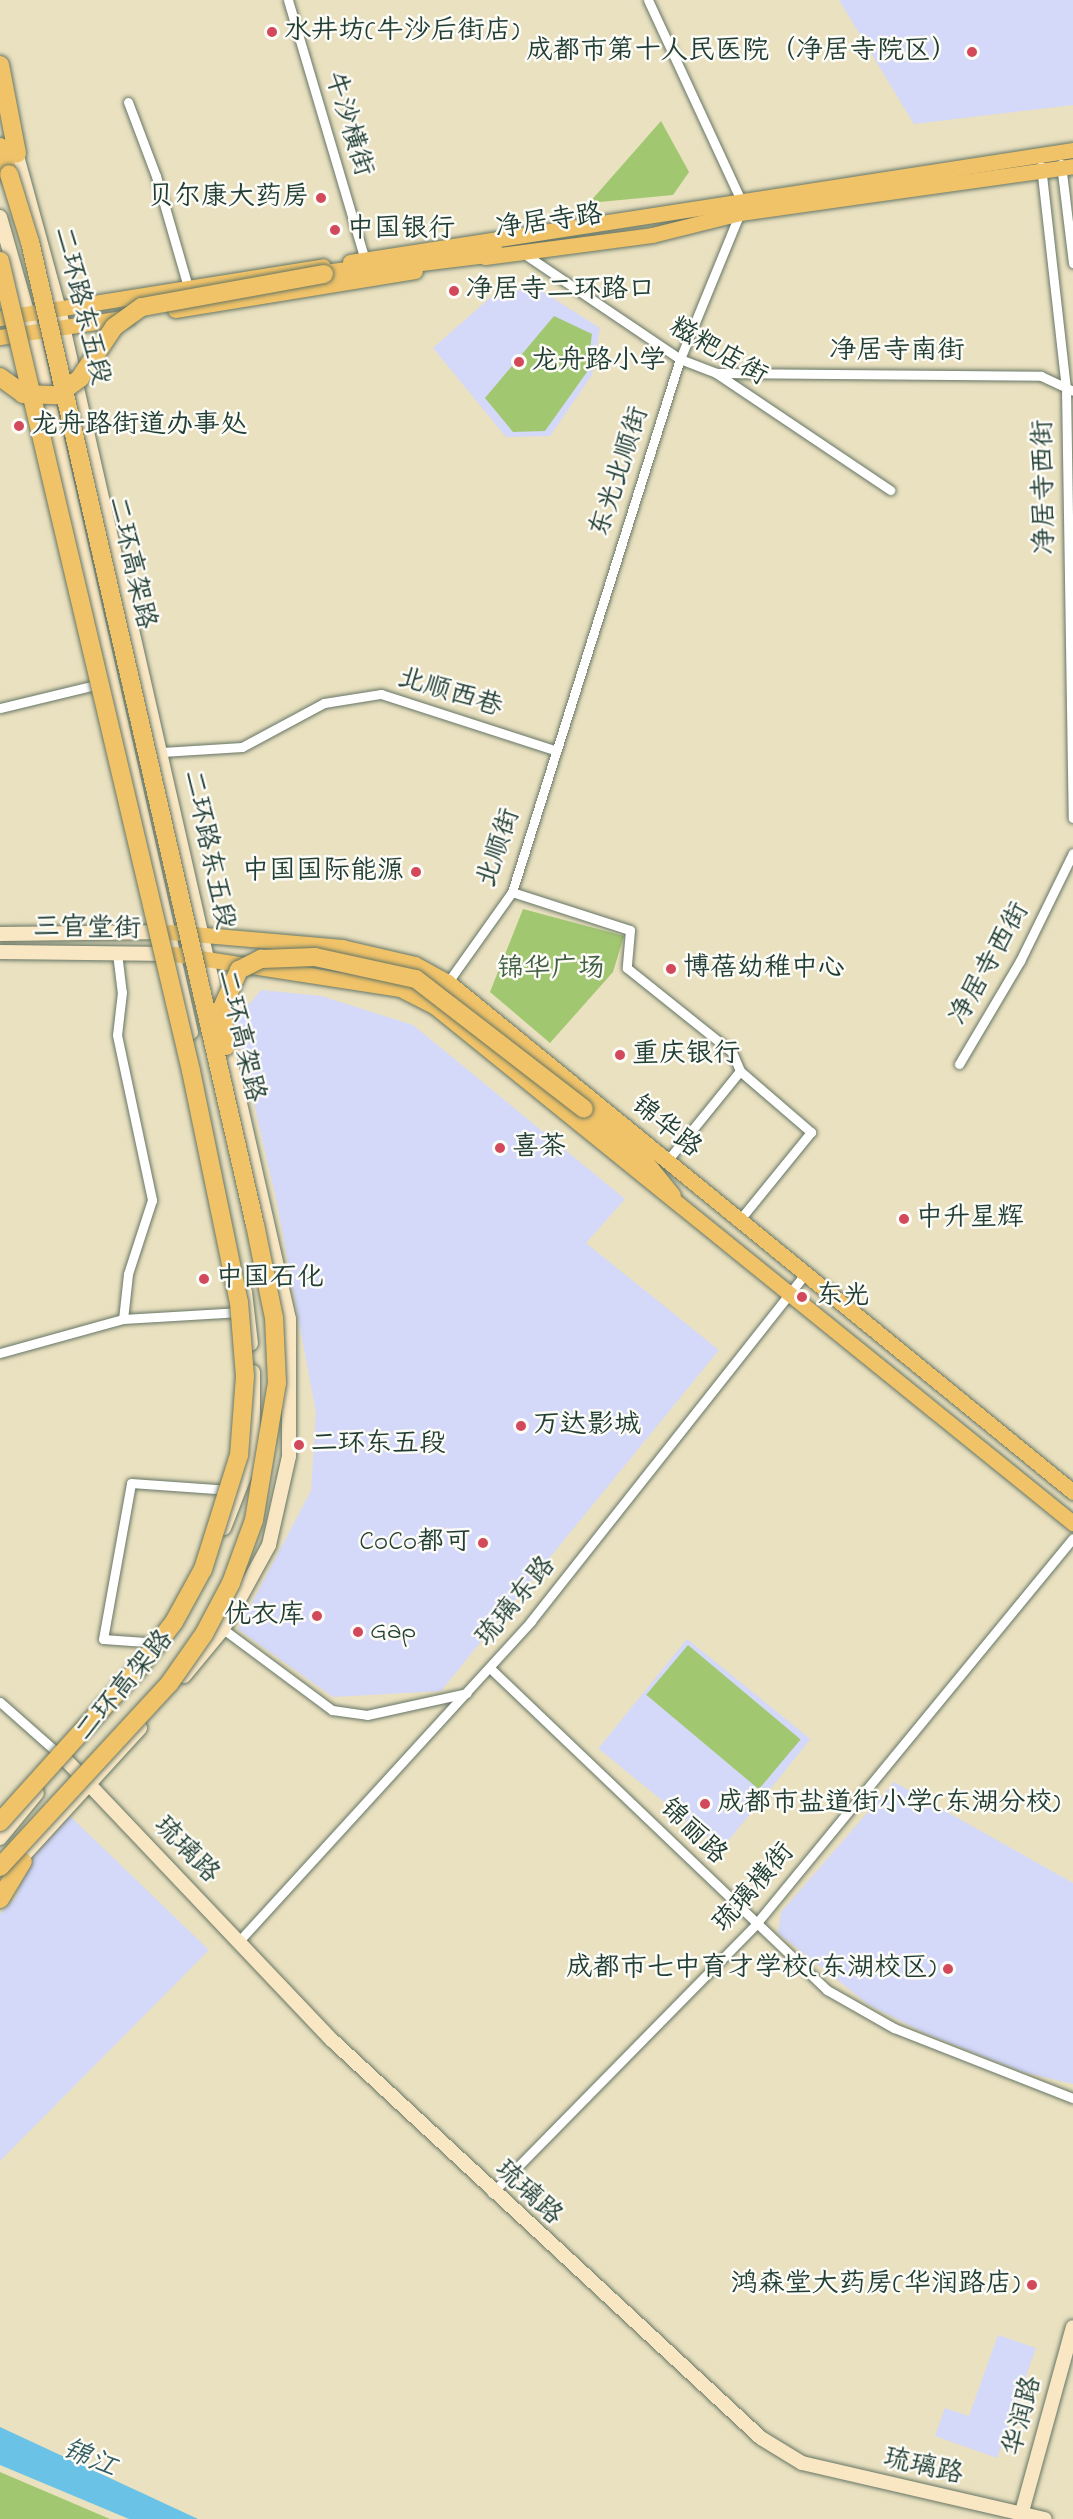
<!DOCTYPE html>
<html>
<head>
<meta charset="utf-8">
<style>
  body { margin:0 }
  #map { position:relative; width:1073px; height:2519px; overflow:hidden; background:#eae1c0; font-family:"Indie Flower","LXGW WenKai TC",sans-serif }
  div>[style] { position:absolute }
  .built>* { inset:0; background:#d4d8f9; transform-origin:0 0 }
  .green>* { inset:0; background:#a2c771; transform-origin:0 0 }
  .water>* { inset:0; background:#6ac3e7 }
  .roads { filter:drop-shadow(0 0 2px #667665) drop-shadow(0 0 2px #667665) }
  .street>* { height:9px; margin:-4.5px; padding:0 4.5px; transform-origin:4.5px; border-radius:4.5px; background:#fff }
  .secondary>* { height:14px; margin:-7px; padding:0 7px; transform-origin:7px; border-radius:7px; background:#f9e7c3 }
  .primary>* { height:15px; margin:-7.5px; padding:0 7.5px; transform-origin:7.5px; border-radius:7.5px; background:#f0c369 }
  .highway>* { height:18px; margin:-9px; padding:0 9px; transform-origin:9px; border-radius:9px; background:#f0c369 }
  .bridges { filter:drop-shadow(0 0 2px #667665) drop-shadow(0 0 2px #667665) }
  .highway-bridge>* { height:18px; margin:-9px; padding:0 9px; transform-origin:9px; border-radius:9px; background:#f0c369 }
  .dots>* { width:16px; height:16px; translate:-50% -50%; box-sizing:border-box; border:3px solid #fdfcf7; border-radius:50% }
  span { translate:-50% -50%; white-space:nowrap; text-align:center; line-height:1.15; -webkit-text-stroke:5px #fdfcf7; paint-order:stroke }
  .poi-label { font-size:27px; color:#1f3d34 }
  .left { translate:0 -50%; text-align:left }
  .right { translate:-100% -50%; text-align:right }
  .street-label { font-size:27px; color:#1f3d34 }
  .park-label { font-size:27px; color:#406043 }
  .water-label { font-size:28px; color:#325e61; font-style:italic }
</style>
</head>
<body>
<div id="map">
  <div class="built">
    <i style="clip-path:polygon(839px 0,1073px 0,1073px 105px,914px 124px)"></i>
    <i style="clip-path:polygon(534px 286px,600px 328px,592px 375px,550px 436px,506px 437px,433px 348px,491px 297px)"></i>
    <i style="clip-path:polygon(261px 990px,321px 996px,413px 1025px,625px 1199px,586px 1243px,719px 1350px,441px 1691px,333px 1697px,238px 1629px,311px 1491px,316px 1413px,277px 1203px,235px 1021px)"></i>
    <i style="left:687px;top:1639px;width:159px;height:141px;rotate:39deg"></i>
    <i style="clip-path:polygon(894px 1782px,1073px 1883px,1073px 2084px,1023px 2072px,927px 2034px,869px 2005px,778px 1933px,781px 1912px)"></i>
    <i style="clip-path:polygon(70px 1816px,209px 1950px,0 2161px,0 1914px,16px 1898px,26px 1865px)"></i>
    <i style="clip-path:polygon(998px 2335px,1036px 2348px,997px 2458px,935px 2436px,945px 2408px,969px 2416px)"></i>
  </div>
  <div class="green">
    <i style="clip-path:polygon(661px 121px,689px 172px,673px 195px,589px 203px)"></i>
    <i style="clip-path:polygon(554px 316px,592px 334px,587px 372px,545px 431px,513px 432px,485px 398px)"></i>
    <i style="clip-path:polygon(523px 909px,624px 936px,613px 972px,550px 1043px,490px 992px)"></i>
    <i style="left:688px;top:1645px;width:147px;height:65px;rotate:40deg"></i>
    <i style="clip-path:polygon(0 2472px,110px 2519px,0 2519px)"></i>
  </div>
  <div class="water">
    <i style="clip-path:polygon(0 2427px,198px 2519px,129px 2519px,0 2465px)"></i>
  </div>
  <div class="roads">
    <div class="street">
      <i style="left:288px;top:0;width:271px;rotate:73.5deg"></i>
      <i style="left:648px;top:0;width:221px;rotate:65.1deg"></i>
      <i style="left:128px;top:102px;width:79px;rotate:69.3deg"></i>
      <i style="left:156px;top:176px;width:116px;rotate:73.9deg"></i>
      <i style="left:1061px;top:164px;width:100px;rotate:83.1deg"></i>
      <i style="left:1041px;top:166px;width:223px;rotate:83.6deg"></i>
      <i style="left:1066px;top:388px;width:430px;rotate:89.1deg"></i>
      <i style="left:523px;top:253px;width:189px;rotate:34deg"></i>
      <i style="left:680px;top:359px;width:39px;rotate:21deg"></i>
      <i style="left:716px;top:373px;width:210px;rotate:33.9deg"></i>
      <i style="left:716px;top:373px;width:325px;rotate:0.5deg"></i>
      <i style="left:1041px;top:376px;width:35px;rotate:25deg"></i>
      <i style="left:0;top:708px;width:106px;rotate:-13.6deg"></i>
      <i style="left:162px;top:752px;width:80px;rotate:-3.6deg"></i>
      <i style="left:242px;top:747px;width:93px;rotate:-28.2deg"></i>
      <i style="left:324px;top:703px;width:58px;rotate:-9deg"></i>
      <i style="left:381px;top:694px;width:182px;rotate:17.9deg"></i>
      <i style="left:512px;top:892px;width:124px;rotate:17.9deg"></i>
      <i style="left:630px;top:930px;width:38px;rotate:95deg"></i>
      <i style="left:627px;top:968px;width:134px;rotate:38.7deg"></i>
      <i style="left:732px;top:1052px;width:21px;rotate:67deg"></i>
      <i style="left:117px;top:953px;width:39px;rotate:83deg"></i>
      <i style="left:122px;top:992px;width:43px;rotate:96.6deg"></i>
      <i style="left:117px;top:1035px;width:169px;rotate:78deg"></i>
      <i style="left:152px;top:1200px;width:78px;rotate:108deg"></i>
      <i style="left:128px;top:1274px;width:45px;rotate:96.3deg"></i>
      <i style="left:448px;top:982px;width:110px;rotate:-54.6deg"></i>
      <i style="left:512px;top:892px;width:559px;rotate:-72.51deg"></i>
      <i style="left:680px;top:359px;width:158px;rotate:-67.7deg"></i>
      <i style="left:959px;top:1064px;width:120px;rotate:-59.4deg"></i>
      <i style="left:1020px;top:961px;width:120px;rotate:-63.9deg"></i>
      <i style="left:667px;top:1161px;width:116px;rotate:-51deg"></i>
      <i style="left:740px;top:1071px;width:94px;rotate:40.7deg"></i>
      <i style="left:811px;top:1132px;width:109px;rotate:129.1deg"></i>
      <i style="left:0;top:1353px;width:128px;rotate:-15.5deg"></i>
      <i style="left:123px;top:1319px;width:118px;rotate:-3.4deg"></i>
      <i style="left:223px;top:1629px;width:136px;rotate:36.6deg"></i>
      <i style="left:332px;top:1710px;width:35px;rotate:8deg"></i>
      <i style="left:367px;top:1715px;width:102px;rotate:-12.4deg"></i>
      <i style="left:159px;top:1643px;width:56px;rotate:-175.9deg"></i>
      <i style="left:103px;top:1639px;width:158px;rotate:-79.8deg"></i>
      <i style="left:131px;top:1483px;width:99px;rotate:4deg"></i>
      <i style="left:490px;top:1668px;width:466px;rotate:43.7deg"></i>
      <i style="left:827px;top:1990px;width:77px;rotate:29.6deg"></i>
      <i style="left:894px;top:2028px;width:192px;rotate:21.4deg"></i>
      <i style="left:0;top:1702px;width:81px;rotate:41.5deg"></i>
      <i style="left:240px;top:1940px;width:432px;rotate:-47.6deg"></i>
      <i style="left:531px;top:1621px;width:442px;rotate:-51.7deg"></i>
      <i style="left:492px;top:2193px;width:377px;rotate:-45.5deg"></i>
      <i style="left:756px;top:1924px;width:499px;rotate:-50.6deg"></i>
    </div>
    <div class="secondary">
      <i style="left:14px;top:145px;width:170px;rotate:74.7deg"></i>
      <i style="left:59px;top:309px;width:725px;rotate:77.17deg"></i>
      <i style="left:0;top:217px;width:120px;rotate:74deg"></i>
      <i style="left:33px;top:332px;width:718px;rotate:77.28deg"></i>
      <i style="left:0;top:934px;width:168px;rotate:-0.7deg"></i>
      <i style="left:0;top:952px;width:172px;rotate:0.7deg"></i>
      <i style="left:245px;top:1292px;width:52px;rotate:83.4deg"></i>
      <i style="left:224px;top:1528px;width:79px;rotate:-68.6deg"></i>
      <i style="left:253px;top:1454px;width:82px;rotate:-90deg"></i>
      <i style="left:184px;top:1676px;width:61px;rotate:-50.3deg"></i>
      <i style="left:223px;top:1629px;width:96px;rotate:-61.3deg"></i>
      <i style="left:269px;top:1545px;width:91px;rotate:-77.3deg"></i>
      <i style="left:289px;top:1456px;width:137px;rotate:-90deg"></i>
      <i style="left:289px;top:1319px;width:288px;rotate:-102.8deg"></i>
      <i style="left:65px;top:1759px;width:389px;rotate:46.5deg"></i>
      <i style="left:333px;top:2041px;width:584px;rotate:42.85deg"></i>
      <i style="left:761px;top:2438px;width:48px;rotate:31.4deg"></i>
      <i style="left:802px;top:2463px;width:249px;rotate:13deg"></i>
      <i style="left:0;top:1838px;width:58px;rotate:-50.6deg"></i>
      <i style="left:14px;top:1866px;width:187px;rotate:-47.6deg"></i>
      <i style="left:1020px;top:2519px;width:199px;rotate:-74.6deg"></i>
    </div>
    <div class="primary">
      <i style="left:485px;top:257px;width:168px;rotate:-7.5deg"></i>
      <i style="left:652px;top:235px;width:91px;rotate:-14deg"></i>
      <i style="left:740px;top:213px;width:336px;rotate:-8deg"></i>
      <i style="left:350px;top:262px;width:732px;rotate:-8.81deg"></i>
      <i style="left:175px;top:310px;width:243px;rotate:-9.2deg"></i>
      <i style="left:0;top:318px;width:327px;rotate:-9.1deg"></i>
      <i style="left:0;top:337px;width:129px;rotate:-8.9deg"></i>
      <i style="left:170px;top:932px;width:173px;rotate:5deg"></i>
      <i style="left:342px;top:947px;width:75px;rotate:13.1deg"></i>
      <i style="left:415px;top:964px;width:38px;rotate:29deg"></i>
      <i style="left:448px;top:982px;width:807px;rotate:39.21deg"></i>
      <i style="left:174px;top:954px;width:229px;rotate:8.8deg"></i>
      <i style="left:400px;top:989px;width:39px;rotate:27deg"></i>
      <i style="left:435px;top:1007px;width:821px;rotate:38.97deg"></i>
    </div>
    <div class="highway">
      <i style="left:0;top:65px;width:90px;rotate:79.1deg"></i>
      <i style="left:0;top:147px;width:28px;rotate:72deg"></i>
      <i style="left:324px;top:274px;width:172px;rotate:-7deg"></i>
      <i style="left:584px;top:1109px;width:69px;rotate:39.7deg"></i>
      <i style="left:637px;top:1153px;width:55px;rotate:50.9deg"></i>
      <i style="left:0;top:1899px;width:44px;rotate:-58.8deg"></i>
    </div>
  </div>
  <div class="bridges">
    <div class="highway-bridge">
      <i style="left:0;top:261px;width:832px;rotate:76.73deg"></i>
      <i style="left:191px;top:1071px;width:236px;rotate:78.3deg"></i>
      <i style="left:239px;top:1302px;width:74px;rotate:85.4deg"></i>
      <i style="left:245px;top:1376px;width:79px;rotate:94.3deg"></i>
      <i style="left:239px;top:1455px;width:120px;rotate:107.5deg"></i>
      <i style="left:203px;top:1569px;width:60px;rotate:118.7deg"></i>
      <i style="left:174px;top:1622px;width:61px;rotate:127.6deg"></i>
      <i style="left:137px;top:1670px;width:205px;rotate:132deg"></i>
      <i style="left:0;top:377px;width:29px;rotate:36deg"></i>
      <i style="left:23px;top:394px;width:34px;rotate:2deg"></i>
      <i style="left:57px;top:395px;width:29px;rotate:-36deg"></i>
      <i style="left:80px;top:378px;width:61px;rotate:-56.3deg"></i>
      <i style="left:114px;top:327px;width:34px;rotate:-36deg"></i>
      <i style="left:142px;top:307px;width:185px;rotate:-10.3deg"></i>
      <i style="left:226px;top:1046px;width:38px;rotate:-96deg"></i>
      <i style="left:222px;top:1008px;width:42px;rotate:-65.9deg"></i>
      <i style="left:239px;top:970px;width:25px;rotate:-27deg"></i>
      <i style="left:261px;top:959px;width:54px;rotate:-2.1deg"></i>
      <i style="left:315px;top:957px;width:103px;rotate:12.3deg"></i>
      <i style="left:416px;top:979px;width:212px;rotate:37.7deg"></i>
      <i style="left:0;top:1867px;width:249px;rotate:-47.3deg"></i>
      <i style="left:169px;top:1684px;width:61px;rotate:-55deg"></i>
      <i style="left:204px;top:1634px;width:58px;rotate:-62.1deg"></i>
      <i style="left:231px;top:1583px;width:67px;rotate:-69.9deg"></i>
      <i style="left:254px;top:1520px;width:139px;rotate:-80.5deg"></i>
      <i style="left:277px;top:1383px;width:65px;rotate:-92.6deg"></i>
      <i style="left:274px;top:1318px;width:95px;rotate:-101.5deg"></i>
      <i style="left:255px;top:1225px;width:1008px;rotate:-102.89deg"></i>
      <i style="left:30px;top:242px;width:71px;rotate:-107.2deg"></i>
    </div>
  </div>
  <div class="dots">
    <i style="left:272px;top:32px;background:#d1495b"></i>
    <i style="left:972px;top:52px;background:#d1495b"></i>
    <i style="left:321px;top:198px;background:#d1495b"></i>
    <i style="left:335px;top:230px;background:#d1495b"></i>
    <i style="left:454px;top:291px;background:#d1495b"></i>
    <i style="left:519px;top:362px;background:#d1495b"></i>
    <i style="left:19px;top:426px;background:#d1495b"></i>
    <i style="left:416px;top:872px;background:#d1495b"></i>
    <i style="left:671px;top:969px;background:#d1495b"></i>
    <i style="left:620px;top:1055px;background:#d1495b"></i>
    <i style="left:500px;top:1148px;background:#d1495b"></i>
    <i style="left:904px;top:1219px;background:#d1495b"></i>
    <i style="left:204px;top:1279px;background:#d1495b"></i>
    <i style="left:802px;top:1297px;background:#d1495b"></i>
    <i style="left:521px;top:1426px;background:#d1495b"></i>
    <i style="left:299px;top:1445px;background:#d1495b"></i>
    <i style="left:483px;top:1543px;background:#d1495b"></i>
    <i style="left:317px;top:1616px;background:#d1495b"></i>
    <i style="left:358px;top:1632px;background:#d1495b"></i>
    <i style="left:705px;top:1804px;background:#d1495b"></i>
    <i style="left:948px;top:1969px;background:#d1495b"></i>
    <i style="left:1032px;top:2285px;background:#d1495b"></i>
  </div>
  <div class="poi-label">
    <span class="left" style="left:284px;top:32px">水井坊(牛沙后街店)</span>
    <span class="right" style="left:958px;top:52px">成都市第十人民医院（净居寺院区）</span>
    <span class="right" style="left:309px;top:198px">贝尔康大药房</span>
    <span class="left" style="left:347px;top:230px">中国银行</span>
    <span class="left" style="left:466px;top:291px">净居寺二环路口</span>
    <span class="left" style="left:531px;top:362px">龙舟路小学</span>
    <span class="left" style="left:31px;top:426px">龙舟路街道办事处</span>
    <span class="right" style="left:404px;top:872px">中国国际能源</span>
    <span class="left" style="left:683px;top:969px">博蓓幼稚中心</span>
    <span class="left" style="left:632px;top:1055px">重庆银行</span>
    <span class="left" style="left:512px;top:1148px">喜茶</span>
    <span class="left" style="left:916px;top:1219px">中升星辉</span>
    <span class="left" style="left:216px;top:1279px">中国石化</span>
    <span class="left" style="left:816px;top:1297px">东光</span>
    <span class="left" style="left:533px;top:1426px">万达影城</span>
    <span class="left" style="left:311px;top:1445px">二环东五段</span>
    <span class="right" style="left:471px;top:1543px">CoCo都可</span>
    <span class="right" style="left:305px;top:1616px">优衣库</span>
    <span class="left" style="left:370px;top:1632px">Gap</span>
    <span class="left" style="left:717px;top:1804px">成都市盐道街小学(东湖分校)</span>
    <span class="right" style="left:936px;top:1969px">成都市七中育才学校(东湖校区)</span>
    <span class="right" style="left:1020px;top:2285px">鸿森堂大药房(华润路店)</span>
  </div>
  <div class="street-label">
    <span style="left:348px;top:124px;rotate:73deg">牛沙横街</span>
    <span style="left:549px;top:222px;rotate:-8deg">净居寺路</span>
    <span style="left:81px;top:306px;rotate:76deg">二环路东五段</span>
    <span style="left:718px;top:352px;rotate:30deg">糍粑店街</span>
    <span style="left:897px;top:352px">净居寺南街</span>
    <span style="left:620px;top:472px;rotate:-72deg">东光北顺街</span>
    <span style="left:1045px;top:487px;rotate:-91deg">净居寺西街</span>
    <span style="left:131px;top:563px;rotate:77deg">二环高架路</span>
    <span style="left:450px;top:693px;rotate:17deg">北顺西巷</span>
    <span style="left:499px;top:848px;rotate:-71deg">北顺街</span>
    <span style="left:208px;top:850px;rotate:78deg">二环路东五段</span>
    <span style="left:87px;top:929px;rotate:1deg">三官堂街</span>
    <span style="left:990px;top:964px;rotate:-61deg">净居寺西街</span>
    <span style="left:240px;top:1036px;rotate:77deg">二环高架路</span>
    <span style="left:666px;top:1127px;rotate:39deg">锦华路</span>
    <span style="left:516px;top:1602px;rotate:-50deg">琉璃东路</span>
    <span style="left:125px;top:1686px;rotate:-50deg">二环高架路</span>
    <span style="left:693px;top:1832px;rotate:44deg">锦丽路</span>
    <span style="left:186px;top:1850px;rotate:46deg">琉璃路</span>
    <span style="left:754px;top:1888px;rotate:-49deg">琉璃横街</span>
    <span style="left:528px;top:2193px;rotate:43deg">琉璃路</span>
    <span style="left:1023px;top:2416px;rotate:-75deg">华润路</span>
    <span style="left:923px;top:2467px;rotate:13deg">琉璃路</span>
  </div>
  <div class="park-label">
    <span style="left:551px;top:970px">锦华广场</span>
  </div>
  <div class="water-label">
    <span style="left:89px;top:2460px;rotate:23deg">锦江</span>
  </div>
</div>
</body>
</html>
